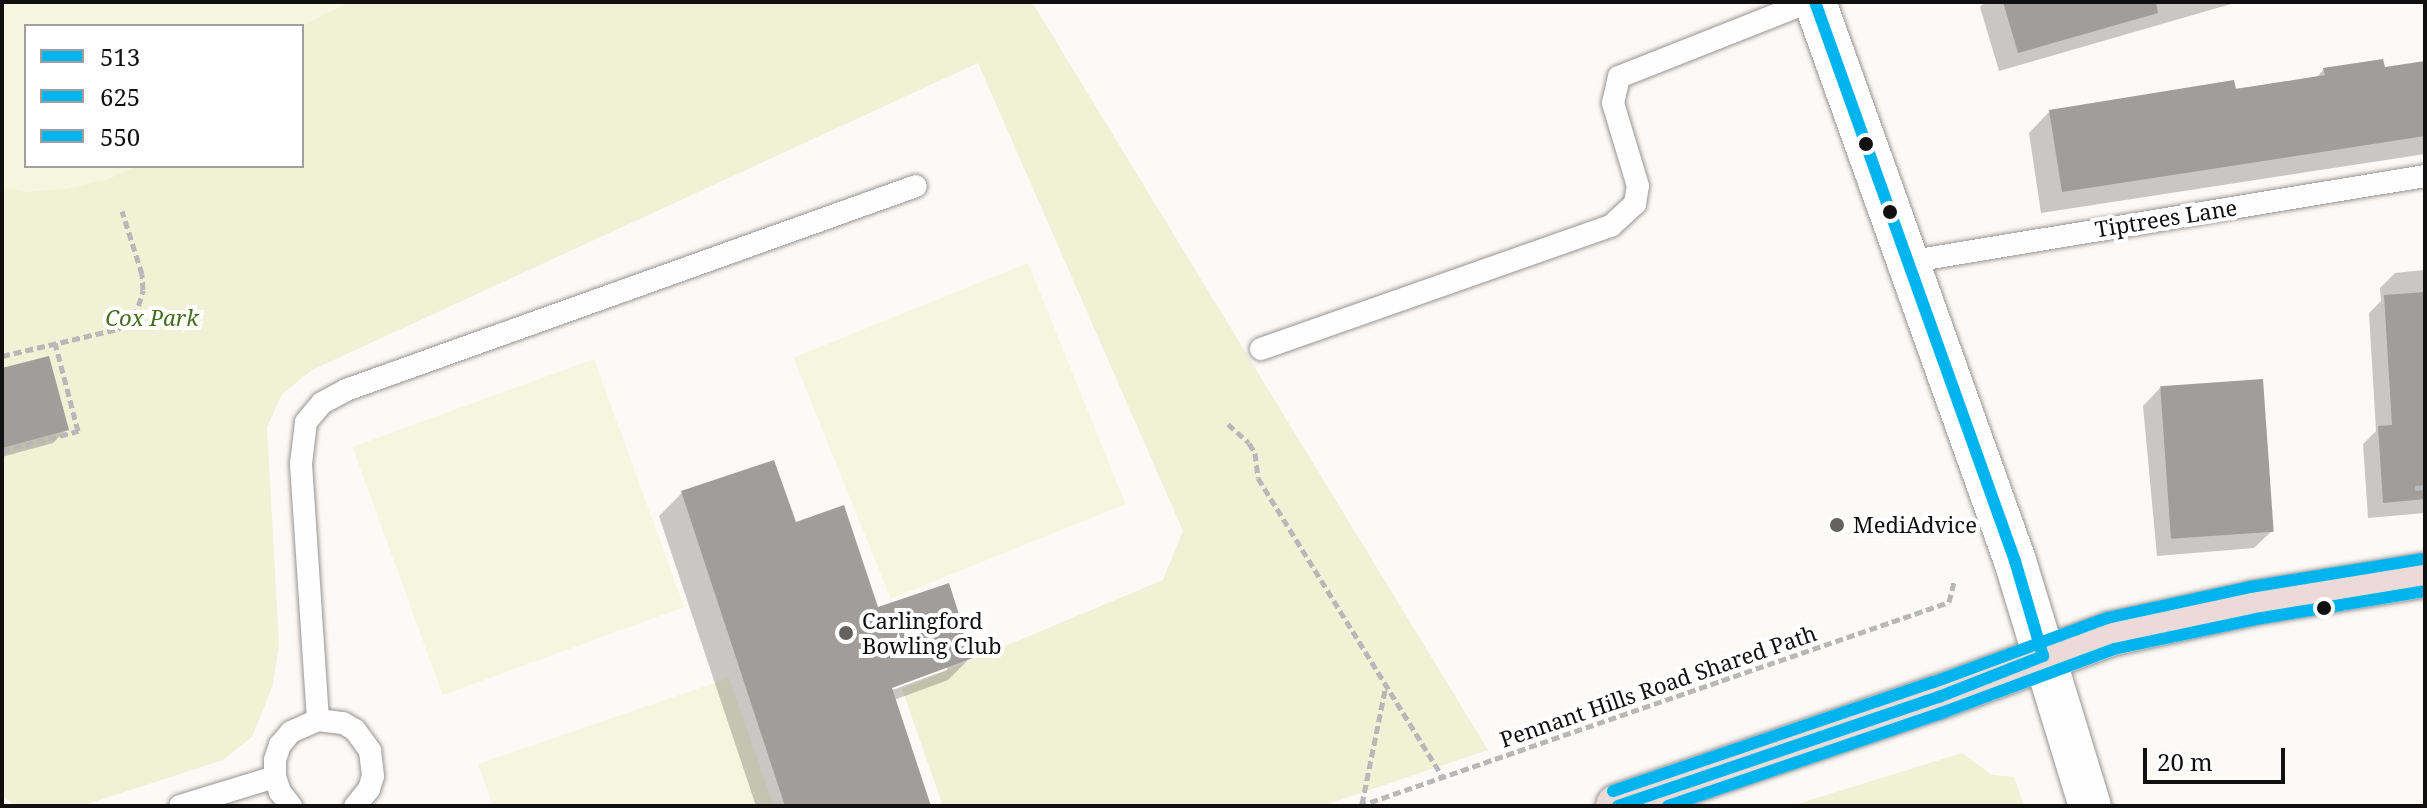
<!DOCTYPE html>
<html>
<head>
<meta charset="utf-8">
<style>
  body { margin:0 }
  #map { position:relative; width:2427px; height:808px; overflow:hidden; background:#fcf9f6; font-family:"Noto Serif",serif }
  div>[style] { position:absolute }
  .green>* { inset:0; background:#eff2d5 }
  .pitch>* { inset:0; background:#f6f6df; transform-origin:0 0 }
  .shadow>* { inset:0; background:#0003 }
  .building>* { inset:0; background:#a09d9b; transform-origin:0 0 }
  .path>* { height:5px; margin-top:-2.5px; transform-origin:0; background:repeating-linear-gradient(90deg,#b9b8b8 0 8px,transparent 0 12px) }
  .roads { filter:drop-shadow(0 0 2px #969594) drop-shadow(0 0 2px #969594) }
  .lane>* { height:22px; margin:-11px; padding:0 11px; transform-origin:11px; border-radius:11px; background:#fffefe }
  .street>* { height:42px; margin:-21px; padding:0 21px; transform-origin:21px; border-radius:21px; background:#fffefe }
  .highway>* { height:44px; margin:-22px; padding:0 22px; transform-origin:22px; border-radius:22px; background:#ebdad7 }
  .bus-1>* { height:12px; margin:-6px; padding:0 6px; transform-origin:6px; border-radius:6px; background:#00b5ef }
  .bus-2>* { height:12px; margin:-6px; padding:0 6px; transform-origin:6px; border-radius:6px; background:#00b5ef }
  .bus-3>* { height:12px; margin:-6px; padding:0 6px; transform-origin:6px; border-radius:6px; background:#00b5ef }
  .dots>* { width:22px; height:22px; translate:-50% -50%; box-sizing:border-box; border:4px solid #fff; border-radius:50% }
  span { translate:-50% -50%; white-space:nowrap; text-align:center; line-height:1.15; -webkit-text-stroke:8px #fff; paint-order:stroke }
  .street-label { font-size:22px; color:#101010 }
  .park-label { font-size:22px; color:#466d1b; font-style:italic }
  .poi-label { font-size:22px; color:#101010 }
  .left { translate:0 -50%; text-align:left }
  .frame { position:absolute; inset:0; border:4px solid #101010; pointer-events:none }
  .legend { position:absolute; left:24px; top:24px; width:280px; height:144px; box-sizing:border-box; background:#fff; border:2px solid #9f9f9f; margin:0; padding:10px 14px; list-style:none; font-size:24px; color:#101010 }
  .legend li { display:flex; align-items:center; gap:16px; height:40px }
  .legend b { width:40px; border:2px solid #9f9f9f }
  .scale { position:absolute; left:2143px; top:748px; width:142px; height:36px; box-sizing:border-box; border:4px solid #101010; border-top:0; padding-left:10px; font-size:24px; line-height:28px; white-space:nowrap; color:#101010; -webkit-text-stroke:6px #fff; paint-order:stroke }
</style>
</head>
<body>
<div id="map">
  <div class="green">
    <i style="clip-path:polygon(evenodd,2px 2px,1032px 2px,1488px 750px,1322px 806px,943px 806px,902px 689px,1163px 580px,1183px 531px,978px 63px,312px 370px,282px 394px,267px 427px,279px 644px,273px 685px,252px 737px,223px 760px,81px 806px,16px 806px,2px 796px,2px 2px,26px 26px,302px 26px,302px 166px,26px 166px,26px 26px)"></i>
    <i style="clip-path:polygon(1962px 753px,1992px 775px,2014px 777px,2024px 806px,1791px 806px)"></i>
  </div>
  <div class="pitch">
    <i style="clip-path:polygon(2px 2px,349px 2px,302px 26px,26px 26px,26px 166px,139px 166px,106px 180px,66px 189px,24px 192px,2px 188px)"></i>
    <i style="left:1028px;top:263px;width:260px;height:253px;rotate:68deg"></i>
    <i style="left:594px;top:359px;width:264px;height:257px;rotate:70deg"></i>
    <i style="clip-path:polygon(729px 678px,774px 806px,493px 806px,478px 764px)"></i>
  </div>
  <div class="shadow">
    <i style="clip-path:polygon(1985px 2px,2238px 2px,1999px 71px,1980px 7px)"></i>
    <i style="clip-path:polygon(2425px 63px,2425px 154px,2041px 213px,2029px 133px,2050px 111px,2315px 79px,2324px 69px,2383px 70px)"></i>
    <i style="clip-path:polygon(2424px 270px,2425px 513px,2368px 518px,2363px 444px,2376px 431px,2369px 313px,2381px 301px,2380px 288px,2395px 273px)"></i>
    <i style="clip-path:polygon(2px 371px,67px 429px,53px 443px,2px 457px)"></i>
    <i style="clip-path:polygon(2160px 388px,2272px 531px,2254px 548px,2157px 556px,2143px 406px)"></i>
    <i style="clip-path:polygon(evenodd,682px 493px,795px 524px,877px 609px,970px 658px,948px 680px,894px 700px,929px 806px,756px 806px,659px 516px,682px 493px,947px 666px,947px 670px,884px 693px,882px 690px,947px 666px)"></i>
  </div>
  <div class="building">
    <i style="clip-path:polygon(2003px 2px,2156px 2px,2158px 13px,2018px 53px)"></i>
    <i style="clip-path:polygon(2383px 59px,2385px 67px,2425px 61px,2425px 136px,2062px 192px,2049px 110px,2234px 80px,2236px 89px,2325px 75px,2323px 68px)"></i>
    <i style="clip-path:polygon(2425px 292px,2425px 499px,2383px 503px,2378px 426px,2392px 425px,2384px 295px)"></i>
    <i style="clip-path:polygon(49px 356px,69px 430px,2px 448px,2px 368px)"></i>
    <i style="left:2263px;top:379px;width:153px;height:103px;rotate:86deg"></i>
    <i style="clip-path:polygon(774px 460px,796px 522px,844px 505px,878px 607px,949px 583px,973px 658px,892px 688px,931px 806px,785px 806px,681px 491px)"></i>
  </div>
  <div class="path">
    <i style="left:2px;top:356px;width:119px;rotate:-13.1deg"></i>
    <i style="left:118px;top:329px;width:21px;rotate:-35deg"></i>
    <i style="left:135px;top:317px;width:28px;rotate:-73deg"></i>
    <i style="left:143px;top:290px;width:16px;rotate:-94deg"></i>
    <i style="left:142px;top:274px;width:66px;rotate:-107.6deg"></i>
    <i style="left:1228px;top:424px;width:28px;rotate:42deg"></i>
    <i style="left:1249px;top:443px;width:12px;rotate:59deg"></i>
    <i style="left:1255px;top:453px;width:25px;rotate:83deg"></i>
    <i style="left:1258px;top:478px;width:352px;rotate:58.3deg"></i>
    <i style="left:2px;top:451px;width:79px;rotate:-14.7deg"></i>
    <i style="left:78px;top:431px;width:91px;rotate:-104.6deg"></i>
    <i style="left:2415px;top:488px;width:10px;rotate:-6deg"></i>
    <i style="left:1362px;top:804px;width:121px;rotate:-78.6deg"></i>
    <i style="left:1359px;top:806px;width:624px;rotate:-19.07deg"></i>
    <i style="left:1949px;top:602px;width:21px;rotate:-76deg"></i>
  </div>
  <div class="roads">
    <div class="lane">
      <i style="left:1907px;top:262px;width:525px;rotate:-9.43deg"></i>
      <i style="left:1261px;top:349px;width:371px;rotate:-19.4deg"></i>
      <i style="left:1611px;top:226px;width:33px;rotate:-43deg"></i>
      <i style="left:1635px;top:204px;width:18px;rotate:-81deg"></i>
      <i style="left:1638px;top:186px;width:87px;rotate:-106.8deg"></i>
      <i style="left:1613px;top:103px;width:27px;rotate:-77deg"></i>
      <i style="left:1619px;top:77px;width:203px;rotate:-21.6deg"></i>
      <i style="left:318px;top:720px;width:257px;rotate:-93.8deg"></i>
      <i style="left:301px;top:464px;width:42px;rotate:-83.2deg"></i>
      <i style="left:306px;top:422px;width:25px;rotate:-50deg"></i>
      <i style="left:322px;top:403px;width:27px;rotate:-28deg"></i>
      <i style="left:346px;top:390px;width:605px;rotate:-19.69deg"></i>
      <i style="left:180px;top:806px;width:99px;rotate:-17deg"></i>
      <i style="left:291px;top:806px;width:18px;rotate:-128deg"></i>
      <i style="left:280px;top:792px;width:16px;rotate:-108deg"></i>
      <i style="left:275px;top:777px;width:17px;rotate:-90deg"></i>
      <i style="left:275px;top:760px;width:16px;rotate:-72deg"></i>
      <i style="left:280px;top:745px;width:17px;rotate:-50deg"></i>
      <i style="left:291px;top:732px;width:30px;rotate:-24deg"></i>
      <i style="left:318px;top:720px;width:25px;rotate:7deg"></i>
      <i style="left:343px;top:723px;width:14px;rotate:30deg"></i>
      <i style="left:355px;top:730px;width:26px;rotate:54deg"></i>
      <i style="left:370px;top:751px;width:25px;rotate:83deg"></i>
      <i style="left:373px;top:776px;width:14px;rotate:107deg"></i>
      <i style="left:369px;top:789px;width:22px;rotate:129deg"></i>
    </div>
    <div class="street">
      <i style="left:1815px;top:2px;width:594px;rotate:70.31deg"></i>
      <i style="left:2015px;top:561px;width:256px;rotate:73deg"></i>
    </div>
    <div class="highway">
      <i style="left:1618px;top:806px;width:339px;rotate:-18.8deg"></i>
      <i style="left:1939px;top:697px;width:182px;rotate:-20.2deg"></i>
      <i style="left:2110px;top:634px;width:146px;rotate:-12.2deg"></i>
      <i style="left:2253px;top:603px;width:174px;rotate:-9.2deg"></i>
    </div>
  </div>
  <div class="bus-1">
    <i style="left:1815px;top:2px;width:594px;rotate:70.31deg"></i>
    <i style="left:2015px;top:561px;width:99px;rotate:73.6deg"></i>
    <i style="left:1618px;top:806px;width:339px;rotate:-18.8deg"></i>
    <i style="left:1939px;top:697px;width:112px;rotate:-21.5deg"></i>
  </div>
  <div class="bus-2">
    <i style="left:1668px;top:806px;width:292px;rotate:-18.8deg"></i>
    <i style="left:1944px;top:712px;width:181px;rotate:-20.3deg"></i>
    <i style="left:2114px;top:649px;width:145px;rotate:-11.9deg"></i>
    <i style="left:2256px;top:619px;width:171px;rotate:-9.4deg"></i>
  </div>
  <div class="bus-3">
    <i style="left:1613px;top:791px;width:339px;rotate:-18.8deg"></i>
    <i style="left:1934px;top:682px;width:184px;rotate:-20.3deg"></i>
    <i style="left:2107px;top:618px;width:146px;rotate:-12.2deg"></i>
    <i style="left:2250px;top:587px;width:174px;rotate:-9.2deg"></i>
  </div>
  <div class="dots">
    <i style="left:1866px;top:144px;background:#101010"></i>
    <i style="left:1890px;top:212px;background:#101010"></i>
    <i style="left:1837px;top:525px;background:#636260"></i>
    <i style="left:2324px;top:608px;background:#101010"></i>
    <i style="left:846px;top:633px;background:#636260"></i>
  </div>
  <div class="street-label">
    <span style="left:2166px;top:218px;rotate:-9deg">Tiptrees Lane</span>
    <span style="left:1658px;top:686px;rotate:-19deg">Pennant Hills Road Shared Path</span>
  </div>
  <div class="park-label">
    <span style="left:152px;top:318px">Cox Park</span>
  </div>
  <div class="poi-label">
    <span class="left" style="left:1853px;top:525px">MediAdvice</span>
    <span class="left" style="left:862px;top:633px">Carlingford<br>Bowling Club</span>
  </div>
  <div class="frame"></div>
  <ul class="legend">
  <li><b style="height:10px;background:#00b5ef"></b>513</li>
  <li><b style="height:10px;background:#00b5ef"></b>625</li>
  <li><b style="height:10px;background:#00b5ef"></b>550</li>
  </ul>
  <div class="scale">20 m</div>
</div>
</body>
</html>
